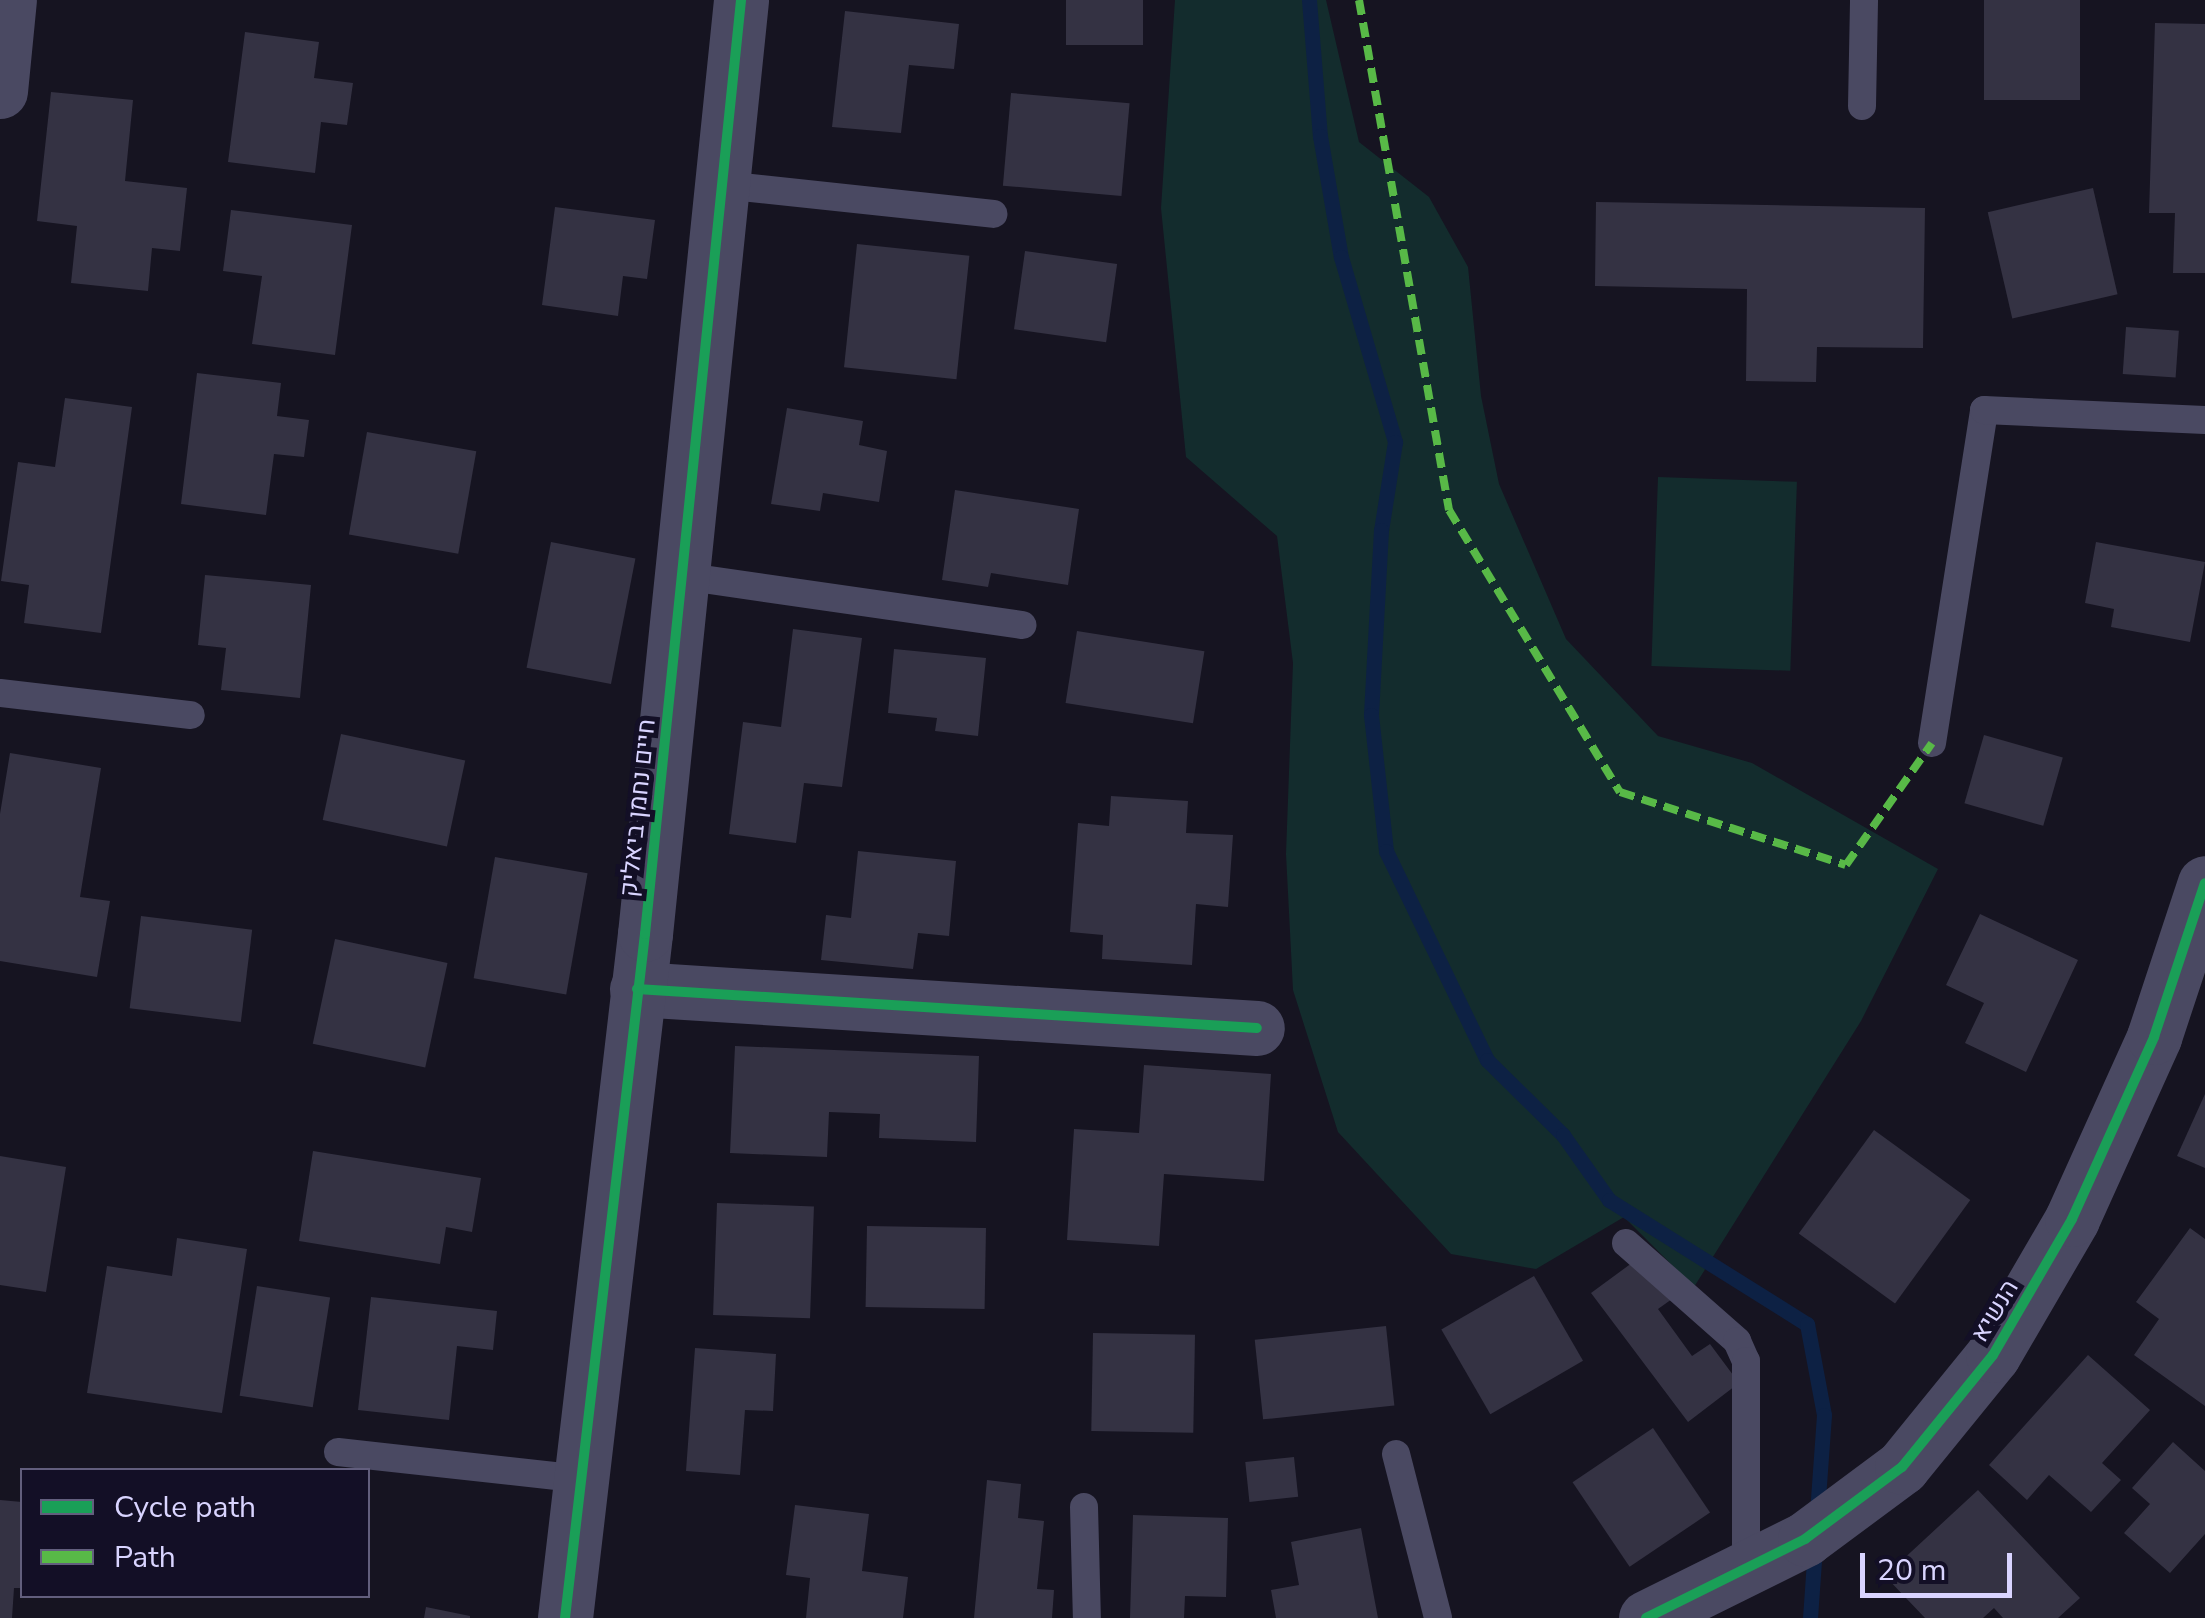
<!DOCTYPE html>
<html>
<head>
<meta charset="utf-8">
<style>
  body { margin:0 }
  #map { position:relative; width:2205px; height:1618px; overflow:hidden; background:#161421; font-family:"Nunito Sans",Heebo,sans-serif }
  div>[style] { position:absolute }
  .green>* { inset:0; background:#132c2d; transform-origin:0 0 }
  .stream>* { height:15px; margin:-7.5px; padding:0 7.5px; transform-origin:7.5px; border-radius:7.5px; background:#0d2144 }
  .building>* { inset:0; background:#343243; transform-origin:0 0 }
  .lane>* { height:28px; margin:-14px; padding:0 14px; transform-origin:14px; border-radius:14px; background:#4a4962 }
  .street>* { height:55px; margin:-27.5px; padding:0 27.5px; transform-origin:27.5px; border-radius:27.5px; background:#4a4962 }
  .quiet>* { height:8px; margin-top:-4px; transform-origin:0; background:repeating-linear-gradient(90deg,#58b947 0 15px,transparent 0 23px) }
  .cycleway>* { height:10px; margin:-5px; padding:0 5px; transform-origin:5px; border-radius:5px; background:#1a9f57 }
  span { translate:-50% -50%; white-space:nowrap; text-align:center; line-height:1.15; -webkit-text-stroke:10px #130f26; paint-order:stroke }
  .street-label { font-size:25px; color:#d9d4ff }
  .legend { position:absolute; left:20px; top:1468px; width:350px; height:130px; box-sizing:border-box; background:#130f26; border:2px solid #625e7d; margin:0; padding:12px 18px; list-style:none; font-size:30px; color:#d9d4ff }
  .legend li { display:flex; align-items:center; gap:20px; height:50px }
  .legend b { width:50px; border:2px solid #625e7d }
  .scale { position:absolute; left:1860px; top:1553px; width:152px; height:45px; box-sizing:border-box; border:5px solid #d9d4ff; border-top:0; padding-left:12px; font-size:30px; line-height:35px; white-space:nowrap; color:#d9d4ff; -webkit-text-stroke:8px #130f26; paint-order:stroke }
</style>
</head>
<body>
<div id="map">
  <div class="green">
    <i style="clip-path:polygon(1175px 0,1326px 0,1359px 142px,1429px 197px,1468px 267px,1481px 396px,1499px 484px,1566px 639px,1658px 736px,1752px 763px,1938px 869px,1861px 1021px,1694px 1287px,1624px 1217px,1536px 1269px,1451px 1254px,1338px 1132px,1293px 990px,1286px 854px,1293px 663px,1277px 536px,1186px 457px,1161px 208px)"></i>
    <i style="left:1658px;top:477px;width:139px;height:189px;rotate:2deg"></i>
  </div>
  <div class="stream">
    <i style="left:1309px;top:0;width:136px;rotate:85.4deg"></i>
    <i style="left:1320px;top:136px;width:123px;rotate:80.2deg"></i>
    <i style="left:1341px;top:257px;width:193px;rotate:73.7deg"></i>
    <i style="left:1395px;top:442px;width:89px;rotate:99deg"></i>
    <i style="left:1381px;top:530px;width:185px;rotate:93.1deg"></i>
    <i style="left:1371px;top:715px;width:137px;rotate:83.7deg"></i>
    <i style="left:1386px;top:851px;width:232px;rotate:64.2deg"></i>
    <i style="left:1487px;top:1060px;width:107px;rotate:44.6deg"></i>
    <i style="left:1563px;top:1135px;width:80px;rotate:54.7deg"></i>
    <i style="left:1609px;top:1200px;width:234px;rotate:32.1deg"></i>
    <i style="left:1807px;top:1324px;width:93px;rotate:79.4deg"></i>
    <i style="left:1824px;top:1415px;width:98px;rotate:94.1deg"></i>
    <i style="left:1810px;top:1618px;width:72px;rotate:-86deg"></i>
  </div>
  <div class="building">
    <i style="left:1066px;top:0;width:77px;height:45px"></i>
    <i style="left:1984px;top:0;width:96px;height:100px"></i>
    <i style="clip-path:polygon(845px 11px,959px 24px,954px 69px,909px 65px,901px 133px,832px 127px)"></i>
    <i style="clip-path:polygon(2155px 23px,2205px 24px,2205px 273px,2173px 273px,2175px 213px,2149px 213px)"></i>
    <i style="clip-path:polygon(245px 32px,319px 42px,314px 78px,353px 83px,347px 125px,321px 122px,315px 173px,228px 162px)"></i>
    <i style="clip-path:polygon(51px 92px,133px 100px,125px 181px,187px 188px,180px 251px,152px 248px,148px 291px,71px 283px,77px 226px,37px 221px)"></i>
    <i style="left:1011px;top:93px;width:119px;height:93px;rotate:5deg"></i>
    <i style="left:2093px;top:188px;width:109px;height:108px;rotate:77deg"></i>
    <i style="clip-path:polygon(1596px 202px,1925px 208px,1923px 348px,1817px 347px,1816px 382px,1746px 381px,1747px 289px,1595px 286px)"></i>
    <i style="clip-path:polygon(555px 207px,655px 220px,647px 279px,623px 276px,618px 316px,542px 305px)"></i>
    <i style="clip-path:polygon(231px 210px,352px 225px,335px 355px,252px 344px,262px 276px,223px 271px)"></i>
    <i style="left:857px;top:244px;width:113px;height:124px;rotate:6deg"></i>
    <i style="left:1025px;top:251px;width:93px;height:79px;rotate:8deg"></i>
    <i style="left:2126px;top:327px;width:53px;height:47px;rotate:4deg"></i>
    <i style="clip-path:polygon(197px 373px,281px 383px,277px 416px,309px 420px,304px 457px,274px 454px,266px 515px,181px 504px)"></i>
    <i style="clip-path:polygon(65px 398px,132px 407px,101px 633px,24px 623px,29px 585px,1px 581px,18px 462px,55px 467px)"></i>
    <i style="clip-path:polygon(787px 408px,863px 421px,859px 445px,887px 451px,879px 502px,823px 493px,820px 511px,771px 504px)"></i>
    <i style="left:367px;top:432px;width:111px;height:104px;rotate:10deg"></i>
    <i style="clip-path:polygon(955px 490px,1079px 509px,1068px 585px,991px 573px,988px 587px,942px 580px)"></i>
    <i style="left:551px;top:542px;width:86px;height:128px;rotate:11deg"></i>
    <i style="clip-path:polygon(2096px 542px,2205px 562px,2190px 642px,2111px 627px,2114px 609px,2085px 603px)"></i>
    <i style="clip-path:polygon(205px 575px,311px 585px,300px 698px,221px 690px,226px 648px,198px 645px)"></i>
    <i style="clip-path:polygon(793px 629px,862px 638px,842px 787px,804px 783px,796px 843px,729px 834px,743px 722px,781px 727px)"></i>
    <i style="left:1077px;top:631px;width:129px;height:73px;rotate:9deg"></i>
    <i style="clip-path:polygon(894px 649px,986px 658px,978px 736px,935px 731px,937px 718px,888px 713px)"></i>
    <i style="left:341px;top:734px;width:127px;height:88px;rotate:12deg"></i>
    <i style="left:1984px;top:735px;width:82px;height:71px;rotate:16deg"></i>
    <i style="clip-path:polygon(10px 753px,101px 768px,80px 897px,110px 901px,97px 977px,0 961px,0 814px)"></i>
    <i style="clip-path:polygon(1111px 796px,1188px 801px,1186px 833px,1233px 835px,1228px 907px,1196px 904px,1192px 965px,1102px 959px,1103px 935px,1070px 932px,1078px 823px,1109px 826px)"></i>
    <i style="clip-path:polygon(858px 851px,956px 861px,949px 936px,918px 933px,913px 969px,821px 960px,826px 915px,851px 918px)"></i>
    <i style="left:495px;top:857px;width:94px;height:123px;rotate:10deg"></i>
    <i style="clip-path:polygon(1980px 914px,2078px 960px,2026px 1072px,1965px 1043px,1984px 1003px,1946px 985px)"></i>
    <i style="left:141px;top:916px;width:112px;height:93px;rotate:7deg"></i>
    <i style="left:335px;top:939px;width:115px;height:107px;rotate:12deg"></i>
    <i style="clip-path:polygon(735px 1046px,979px 1056px,976px 1142px,879px 1138px,880px 1114px,829px 1112px,827px 1157px,730px 1153px)"></i>
    <i style="clip-path:polygon(1144px 1065px,1271px 1074px,1264px 1181px,1164px 1174px,1159px 1246px,1067px 1240px,1074px 1129px,1139px 1133px)"></i>
    <i style="clip-path:polygon(2205px 1094px,2205px 1168px,2177px 1156px)"></i>
    <i style="left:1874px;top:1130px;width:119px;height:128px;rotate:36deg"></i>
    <i style="clip-path:polygon(313px 1151px,481px 1178px,472px 1232px,446px 1227px,440px 1264px,299px 1241px)"></i>
    <i style="clip-path:polygon(0 1156px,66px 1167px,46px 1292px,0 1285px)"></i>
    <i style="left:717px;top:1203px;width:97px;height:112px;rotate:2deg"></i>
    <i style="left:867px;top:1226px;width:119px;height:81px;rotate:1deg"></i>
    <i style="clip-path:polygon(2190px 1228px,2205px 1239px,2205px 1406px,2134px 1355px,2159px 1319px,2136px 1302px)"></i>
    <i style="clip-path:polygon(177px 1238px,247px 1249px,222px 1413px,87px 1393px,107px 1266px,172px 1276px)"></i>
    <i style="clip-path:polygon(1640px 1257px,1672px 1299px,1658px 1309px,1692px 1356px,1710px 1344px,1739px 1383px,1688px 1422px,1591px 1293px)"></i>
    <i style="left:1534px;top:1276px;width:98px;height:107px;rotate:60deg"></i>
    <i style="left:257px;top:1286px;width:74px;height:111px;rotate:9deg"></i>
    <i style="clip-path:polygon(371px 1297px,497px 1311px,493px 1350px,457px 1346px,449px 1420px,358px 1410px)"></i>
    <i style="left:1386px;top:1326px;width:80px;height:132px;rotate:84deg"></i>
    <i style="left:1093px;top:1333px;width:102px;height:98px;rotate:1deg"></i>
    <i style="clip-path:polygon(695px 1348px,776px 1354px,773px 1411px,745px 1410px,740px 1475px,686px 1471px)"></i>
    <i style="clip-path:polygon(2088px 1355px,2150px 1410px,2102px 1463px,2121px 1480px,2091px 1512px,2049px 1475px,2027px 1500px,1989px 1465px)"></i>
    <i style="left:1653px;top:1428px;width:102px;height:97px;rotate:56deg"></i>
    <i style="clip-path:polygon(2173px 1442px,2205px 1471px,2205px 1534px,2170px 1573px,2124px 1533px,2150px 1504px,2132px 1488px)"></i>
    <i style="left:1294px;top:1457px;width:40px;height:49px;rotate:84deg"></i>
    <i style="clip-path:polygon(987px 1480px,1021px 1484px,1018px 1518px,1044px 1521px,1037px 1589px,1054px 1590px,1052px 1618px,974px 1618px)"></i>
    <i style="clip-path:polygon(1978px 1490px,2080px 1598px,2058px 1618px,2003px 1618px,1994px 1608px,1983px 1618px,1925px 1618px,1885px 1576px)"></i>
    <i style="clip-path:polygon(0 1500px,22px 1502px,22px 1588px,14px 1588px,12px 1618px,0 1618px)"></i>
    <i style="clip-path:polygon(795px 1505px,869px 1514px,862px 1571px,908px 1577px,903px 1618px,806px 1618px,810px 1578px,786px 1575px)"></i>
    <i style="clip-path:polygon(1133px 1515px,1228px 1518px,1226px 1597px,1185px 1596px,1184px 1618px,1130px 1618px)"></i>
    <i style="clip-path:polygon(1361px 1528px,1378px 1618px,1276px 1618px,1271px 1590px,1299px 1585px,1291px 1542px)"></i>
    <i style="clip-path:polygon(426px 1607px,470px 1616px,470px 1618px,424px 1618px)"></i>
  </div>
  <div class="lane">
    <i style="left:1862px;top:106px;width:106px;rotate:-88.9deg"></i>
    <i style="left:723px;top:185px;width:272px;rotate:6.1deg"></i>
    <i style="left:682px;top:576px;width:344px;rotate:8.2deg"></i>
    <i style="left:0;top:693px;width:192px;rotate:6.6deg"></i>
    <i style="left:1932px;top:743px;width:337px;rotate:-81.1deg"></i>
    <i style="left:1984px;top:410px;width:221px;rotate:2.6deg"></i>
    <i style="left:1626px;top:1243px;width:148px;rotate:41.4deg"></i>
    <i style="left:1737px;top:1341px;width:22px;rotate:66deg"></i>
    <i style="left:1746px;top:1361px;width:207px;rotate:90deg"></i>
    <i style="left:338px;top:1452px;width:247px;rotate:6.3deg"></i>
    <i style="left:1396px;top:1454px;width:169px;rotate:75.6deg"></i>
    <i style="left:1084px;top:1507px;width:111px;rotate:88.5deg"></i>
  </div>
  <div class="street">
    <i style="left:0;top:91px;width:91px;rotate:-84.4deg"></i>
    <i style="left:637px;top:989px;width:621px;rotate:3.6deg"></i>
    <i style="left:565px;top:1618px;width:689px;rotate:-83.33deg"></i>
    <i style="left:645px;top:934px;width:939px;rotate:-84.13deg"></i>
    <i style="left:1646px;top:1618px;width:178px;rotate:-26.4deg"></i>
    <i style="left:1805px;top:1539px;width:121px;rotate:-36.6deg"></i>
    <i style="left:1902px;top:1467px;width:144px;rotate:-50.9deg"></i>
    <i style="left:1993px;top:1355px;width:157px;rotate:-59.8deg"></i>
    <i style="left:2072px;top:1219px;width:200px;rotate:-65.7deg"></i>
    <i style="left:2154px;top:1037px;width:162px;rotate:-71.7deg"></i>
  </div>
  <div class="quiet">
    <i style="left:1359px;top:0;width:518px;rotate:79.99deg"></i>
    <i style="left:1449px;top:510px;width:330px;rotate:58.8deg"></i>
    <i style="left:1620px;top:792px;width:237px;rotate:17.9deg"></i>
    <i style="left:1846px;top:865px;width:149px;rotate:-54.8deg"></i>
  </div>
  <div class="cycleway">
    <i style="left:637px;top:989px;width:621px;rotate:3.6deg"></i>
    <i style="left:565px;top:1618px;width:689px;rotate:-83.33deg"></i>
    <i style="left:645px;top:934px;width:939px;rotate:-84.13deg"></i>
    <i style="left:1646px;top:1618px;width:178px;rotate:-26.4deg"></i>
    <i style="left:1805px;top:1539px;width:121px;rotate:-36.6deg"></i>
    <i style="left:1902px;top:1467px;width:144px;rotate:-50.9deg"></i>
    <i style="left:1993px;top:1355px;width:157px;rotate:-59.8deg"></i>
    <i style="left:2072px;top:1219px;width:200px;rotate:-65.7deg"></i>
    <i style="left:2154px;top:1037px;width:162px;rotate:-71.7deg"></i>
  </div>
  <div class="street-label">
    <span style="left:638px;top:808px;rotate:-84deg">חיים נחמן ביאליק</span>
    <span style="left:1995px;top:1311px;rotate:-59deg">הנשיא</span>
  </div>
  <ul class="legend">
  <li><b style="height:12px;background:#1a9f57"></b>Cycle path</li>
  <li><b style="height:12px;background:#58b947"></b>Path</li>
  </ul>
  <div class="scale">20 m</div>
</div>
</body>
</html>
